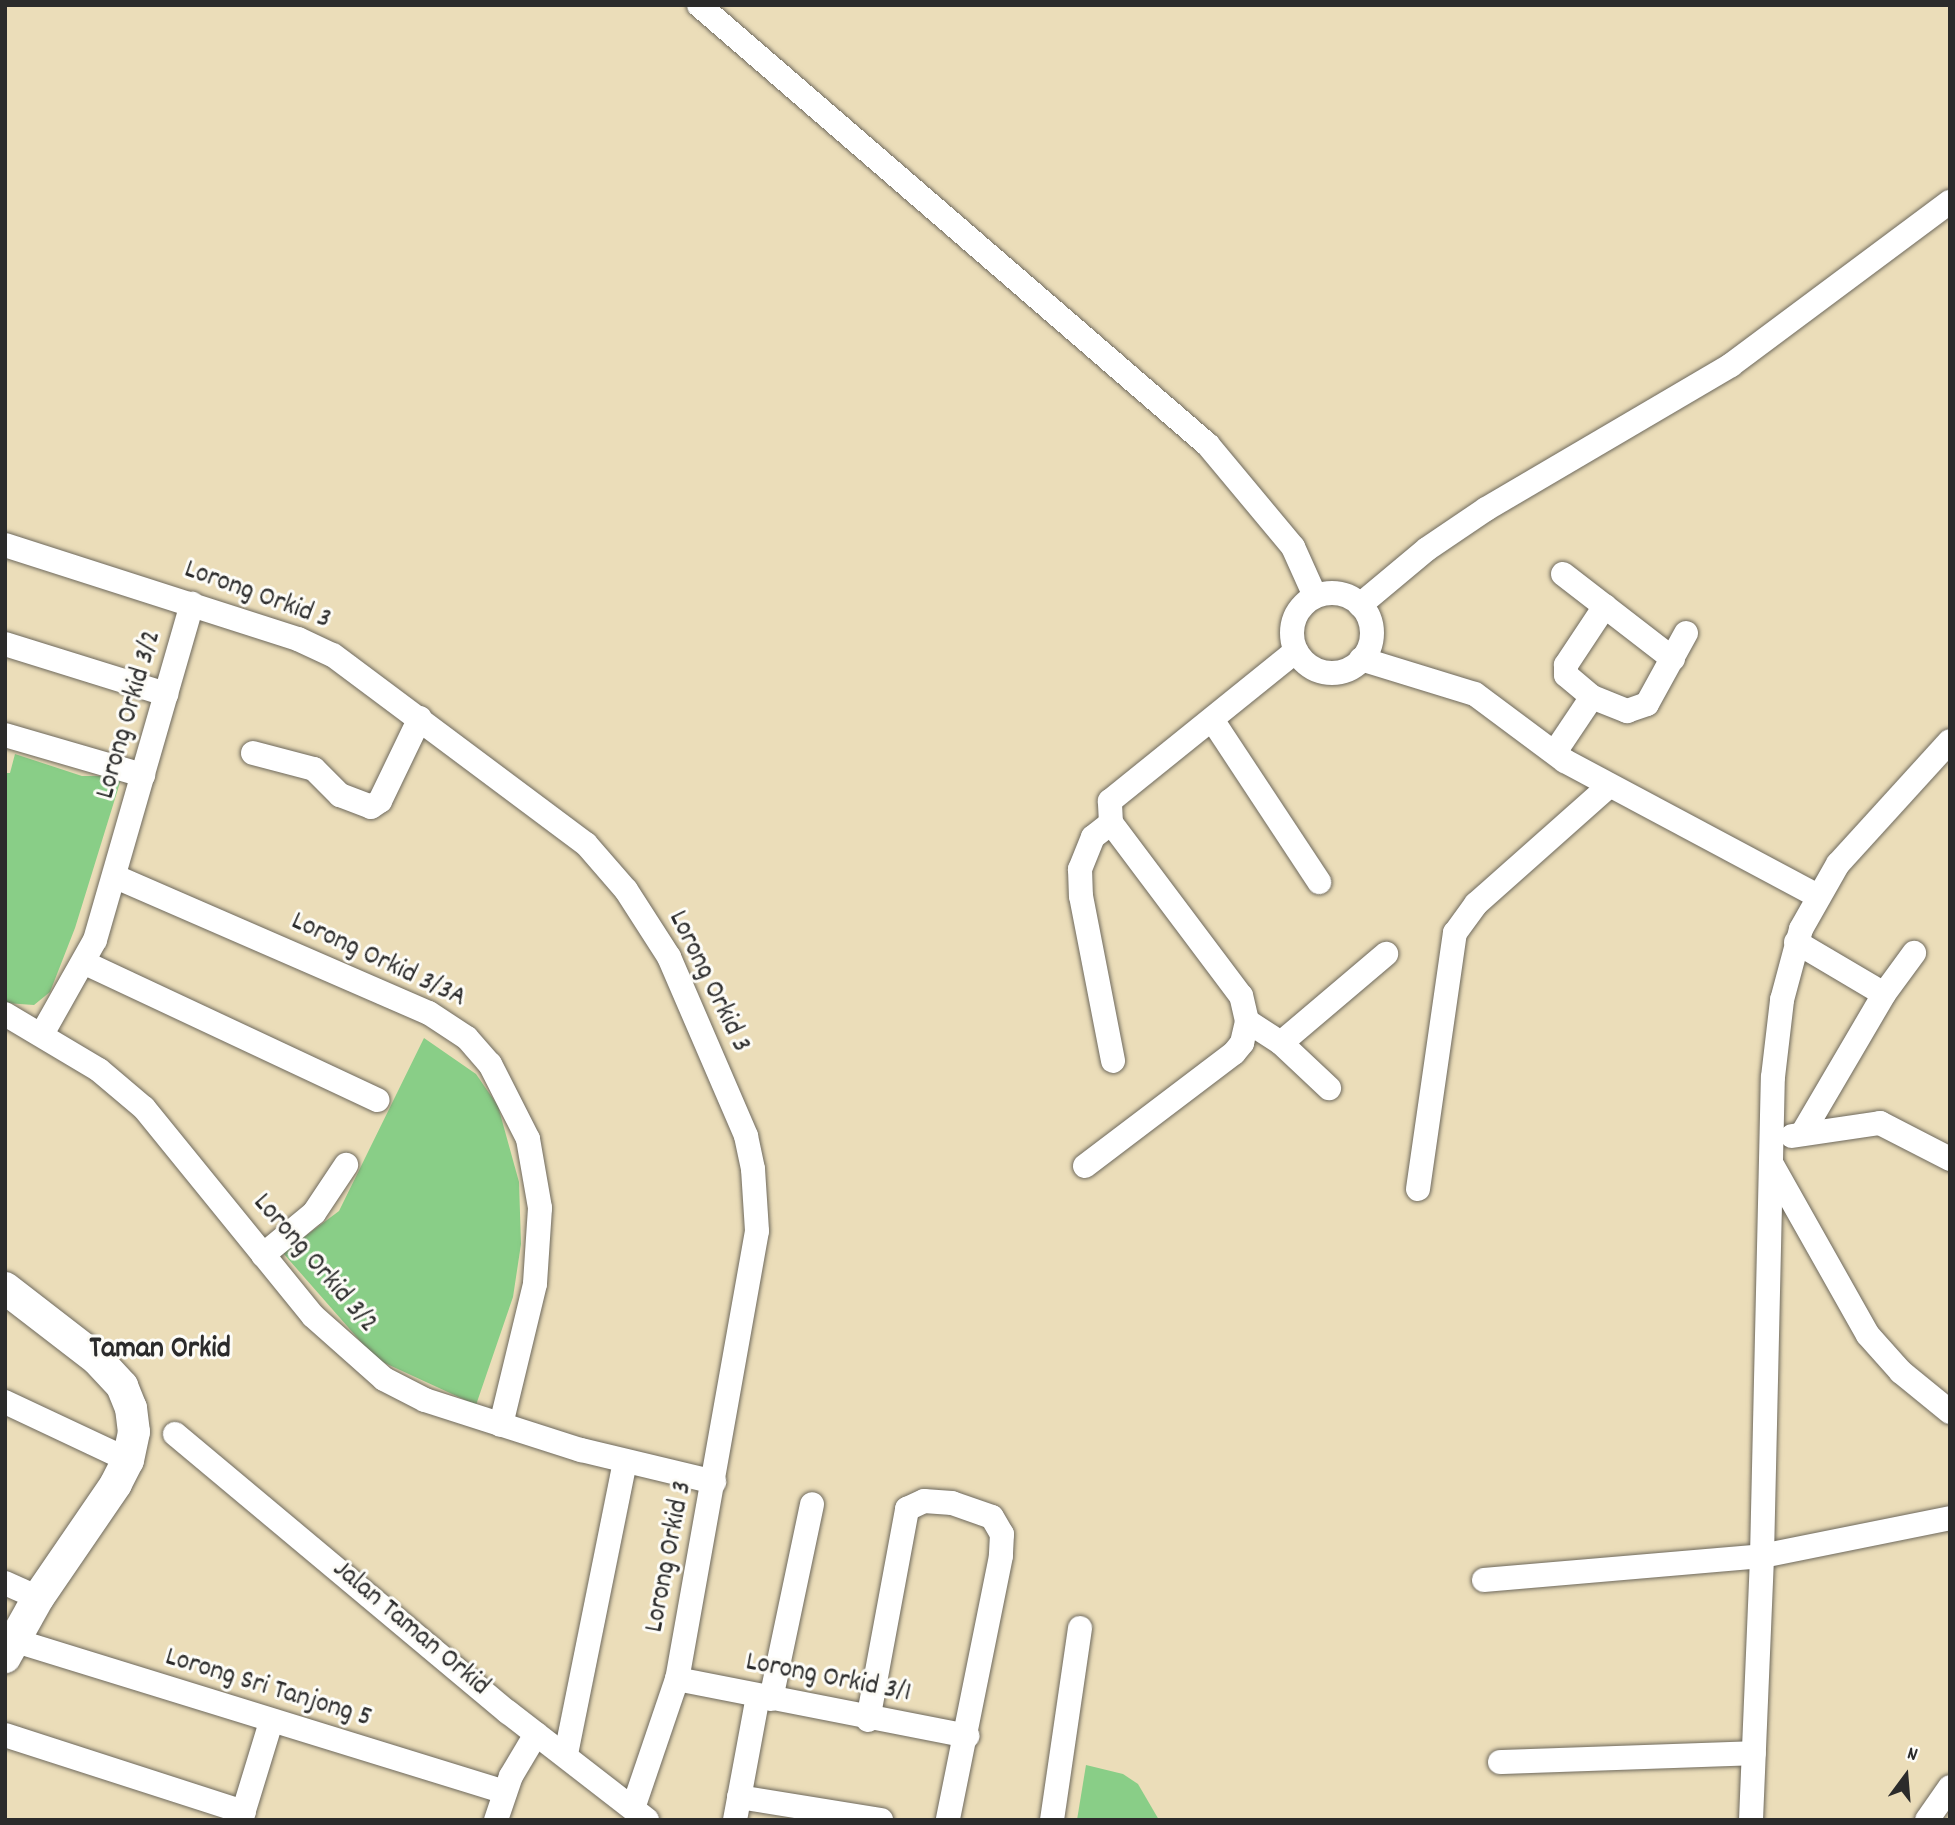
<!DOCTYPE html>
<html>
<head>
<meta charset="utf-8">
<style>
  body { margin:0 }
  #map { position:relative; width:1955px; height:1825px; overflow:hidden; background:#ebddb9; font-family:Dekko,sans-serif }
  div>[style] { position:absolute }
  .green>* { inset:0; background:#89ce87 }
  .roads { filter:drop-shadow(0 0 2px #6e695d) drop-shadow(0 0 2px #6e695d) }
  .minor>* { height:24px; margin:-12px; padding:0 12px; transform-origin:12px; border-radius:12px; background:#fff }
  .minor>.ring { margin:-12px; padding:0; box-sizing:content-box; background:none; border:24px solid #fff; border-radius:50% }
  .major>* { height:32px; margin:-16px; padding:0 16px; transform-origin:16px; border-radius:16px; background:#fff }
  span { translate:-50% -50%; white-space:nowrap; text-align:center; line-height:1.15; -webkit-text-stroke:6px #fdfcf7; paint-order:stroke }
  .street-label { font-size:28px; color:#2b2b2b }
  .neighbourhood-label { font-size:30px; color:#2b2b2b; font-weight:700 }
  .frame { position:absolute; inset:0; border:7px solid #2b2b2b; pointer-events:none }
  .north { position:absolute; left:1871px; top:1741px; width:70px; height:70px; -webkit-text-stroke:5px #fdfcf7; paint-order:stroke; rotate:16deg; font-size:19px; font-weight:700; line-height:28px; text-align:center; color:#2b2b2b }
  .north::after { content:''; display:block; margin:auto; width:24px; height:32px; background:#2b2b2b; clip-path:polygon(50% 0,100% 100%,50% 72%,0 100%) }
</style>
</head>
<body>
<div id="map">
  <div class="green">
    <i style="clip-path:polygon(15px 754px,82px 776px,122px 776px,75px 928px,50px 992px,34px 1005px,5px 1003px,5px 773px,10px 773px)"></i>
    <i style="clip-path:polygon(424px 1038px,476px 1074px,498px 1106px,519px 1182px,521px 1244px,513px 1297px,476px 1405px,376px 1359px,283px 1253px,339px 1211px)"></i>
    <i style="clip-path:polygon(1086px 1765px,1123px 1774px,1138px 1784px,1159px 1820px,1077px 1820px)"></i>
  </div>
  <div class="roads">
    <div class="minor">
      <i style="left:699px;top:5px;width:673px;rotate:40.84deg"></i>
      <i style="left:1208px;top:445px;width:133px;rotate:50.2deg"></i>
      <i style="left:1293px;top:547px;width:54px;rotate:65.8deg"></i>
      <i style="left:5px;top:545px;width:308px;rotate:17.8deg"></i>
      <i style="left:298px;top:639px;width:38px;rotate:25deg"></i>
      <i style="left:333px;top:655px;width:316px;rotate:36.8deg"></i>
      <i style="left:586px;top:844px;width:61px;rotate:49deg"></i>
      <i style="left:626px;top:890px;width:80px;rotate:57.3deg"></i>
      <i style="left:669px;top:957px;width:195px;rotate:66.7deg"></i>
      <i style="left:746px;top:1136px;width:34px;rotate:78deg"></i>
      <i style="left:753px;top:1169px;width:62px;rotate:86.3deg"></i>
      <i style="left:757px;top:1231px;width:455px;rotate:100.1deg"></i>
      <i style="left:677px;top:1679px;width:136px;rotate:108.8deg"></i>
      <i style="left:1563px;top:574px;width:139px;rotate:37.7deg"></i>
      <i class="ring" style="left:1292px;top:593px;width:56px;height:56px"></i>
      <i style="left:1360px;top:605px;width:87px;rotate:-39.9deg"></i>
      <i style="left:1427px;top:549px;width:71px;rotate:-34.1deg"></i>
      <i style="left:1486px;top:509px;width:284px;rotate:-30.4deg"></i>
      <i style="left:1731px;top:365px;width:273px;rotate:-36.7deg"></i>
      <i style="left:1605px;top:606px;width:71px;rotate:123.5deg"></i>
      <i style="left:1566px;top:665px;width:10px;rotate:90deg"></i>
      <i style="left:1566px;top:675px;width:34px;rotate:40deg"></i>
      <i style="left:1592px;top:697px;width:38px;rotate:22deg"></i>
      <i style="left:1627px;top:711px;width:21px;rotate:-19deg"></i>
      <i style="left:1647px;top:704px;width:81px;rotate:-61.2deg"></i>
      <i style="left:5px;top:644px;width:169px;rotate:17.3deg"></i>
      <i style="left:1361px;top:659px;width:119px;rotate:17.1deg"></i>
      <i style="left:1475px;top:694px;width:112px;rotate:36.7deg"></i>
      <i style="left:1565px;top:761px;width:287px;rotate:28.1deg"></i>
      <i style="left:1213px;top:721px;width:193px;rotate:56.6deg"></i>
      <i style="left:5px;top:735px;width:144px;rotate:16.2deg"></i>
      <i style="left:1555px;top:752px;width:66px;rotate:-56.1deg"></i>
      <i style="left:253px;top:753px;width:63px;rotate:14.7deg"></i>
      <i style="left:314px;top:769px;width:37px;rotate:45deg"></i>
      <i style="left:340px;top:795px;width:33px;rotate:21deg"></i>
      <i style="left:371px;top:807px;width:11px;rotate:-34deg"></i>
      <i style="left:380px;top:801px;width:92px;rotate:-64.3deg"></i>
      <i style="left:1111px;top:823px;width:23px;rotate:142deg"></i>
      <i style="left:1093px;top:837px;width:35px;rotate:112deg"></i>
      <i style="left:1080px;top:869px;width:27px;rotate:88deg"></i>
      <i style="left:1081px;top:896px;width:168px;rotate:79deg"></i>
      <i style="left:116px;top:877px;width:341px;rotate:23.5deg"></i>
      <i style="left:429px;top:1013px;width:45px;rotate:33.3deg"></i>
      <i style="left:467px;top:1038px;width:35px;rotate:49deg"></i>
      <i style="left:490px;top:1064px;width:84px;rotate:63.1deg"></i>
      <i style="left:528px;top:1139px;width:70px;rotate:80.1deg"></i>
      <i style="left:540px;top:1208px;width:76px;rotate:93.8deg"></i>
      <i style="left:535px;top:1284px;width:145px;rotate:103.6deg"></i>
      <i style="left:1796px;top:942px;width:102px;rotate:30.6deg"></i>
      <i style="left:85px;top:963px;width:323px;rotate:25.1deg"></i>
      <i style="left:5px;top:1014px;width:109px;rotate:30.8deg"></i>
      <i style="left:99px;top:1070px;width:59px;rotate:40.2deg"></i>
      <i style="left:144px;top:1108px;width:268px;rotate:50.9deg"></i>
      <i style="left:313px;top:1316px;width:95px;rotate:41.6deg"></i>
      <i style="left:384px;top:1379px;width:46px;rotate:27.1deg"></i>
      <i style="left:425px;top:1400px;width:164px;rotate:17.8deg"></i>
      <i style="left:581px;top:1450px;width:137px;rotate:13.5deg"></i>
      <i style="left:1247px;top:1021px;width:40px;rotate:32.9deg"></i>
      <i style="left:1281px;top:1043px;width:66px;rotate:43.2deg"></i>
      <i style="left:42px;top:1034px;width:108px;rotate:-60.6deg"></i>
      <i style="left:95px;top:940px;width:350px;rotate:-73.9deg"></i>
      <i style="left:1281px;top:1043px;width:138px;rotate:-40.3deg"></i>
      <i style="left:1802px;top:1134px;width:162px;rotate:-59.6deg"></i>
      <i style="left:1884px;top:994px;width:51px;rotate:-53.8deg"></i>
      <i style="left:1792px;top:1136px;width:89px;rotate:-8.4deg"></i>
      <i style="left:1880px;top:1123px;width:79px;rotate:27.2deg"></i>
      <i style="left:1771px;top:1163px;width:197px;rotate:60.6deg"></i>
      <i style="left:1868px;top:1335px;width:50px;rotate:48.3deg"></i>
      <i style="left:1901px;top:1372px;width:63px;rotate:39.2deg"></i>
      <i style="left:1085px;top:1166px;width:187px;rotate:-37.2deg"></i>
      <i style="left:1234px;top:1053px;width:13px;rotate:-51deg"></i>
      <i style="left:1242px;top:1043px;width:23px;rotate:-77deg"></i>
      <i style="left:1247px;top:1021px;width:26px;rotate:-103deg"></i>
      <i style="left:1241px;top:996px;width:216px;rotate:-126.9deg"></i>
      <i style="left:1111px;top:823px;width:22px;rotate:-93deg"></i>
      <i style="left:1110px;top:801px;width:239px;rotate:-38.9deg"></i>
      <i style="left:1418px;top:1189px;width:259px;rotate:-81.8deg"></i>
      <i style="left:1455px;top:933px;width:36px;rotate:-54deg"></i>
      <i style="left:1476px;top:904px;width:178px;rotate:-41.6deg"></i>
      <i style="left:263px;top:1255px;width:66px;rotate:-39.5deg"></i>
      <i style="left:314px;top:1213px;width:58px;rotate:-56.3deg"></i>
      <i style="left:5px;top:1402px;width:136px;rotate:25.2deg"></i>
      <i style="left:175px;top:1434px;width:434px;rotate:39.9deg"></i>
      <i style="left:508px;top:1712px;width:176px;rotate:37.8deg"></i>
      <i style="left:1484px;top:1580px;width:279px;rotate:-4.9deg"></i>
      <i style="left:1762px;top:1556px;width:192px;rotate:-11.4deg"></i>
      <i style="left:5px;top:1583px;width:36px;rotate:24deg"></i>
      <i style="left:13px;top:1640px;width:515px;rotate:17.17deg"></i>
      <i style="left:677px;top:1679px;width:296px;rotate:11.1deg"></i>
      <i style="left:771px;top:1699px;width:199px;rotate:-78.1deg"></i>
      <i style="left:868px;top:1720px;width:215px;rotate:-79.5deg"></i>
      <i style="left:907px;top:1509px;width:19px;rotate:-25deg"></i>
      <i style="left:924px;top:1501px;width:28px;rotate:4deg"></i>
      <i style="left:952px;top:1503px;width:42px;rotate:19.3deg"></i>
      <i style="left:992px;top:1517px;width:20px;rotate:60deg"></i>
      <i style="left:1002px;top:1534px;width:22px;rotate:93deg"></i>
      <i style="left:1001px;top:1556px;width:269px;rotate:101.4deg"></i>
      <i style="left:5px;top:1735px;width:251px;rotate:17.9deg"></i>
      <i style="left:566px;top:1754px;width:298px;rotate:-78.6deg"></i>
      <i style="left:1500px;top:1762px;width:254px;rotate:-2deg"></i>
      <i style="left:739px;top:1797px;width:144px;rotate:9.2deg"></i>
      <i style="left:241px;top:1820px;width:102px;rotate:-73deg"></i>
      <i style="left:496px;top:1820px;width:46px;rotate:-71.2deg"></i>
      <i style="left:511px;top:1776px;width:49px;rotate:-59.2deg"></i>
      <i style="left:735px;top:1820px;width:126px;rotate:-79.5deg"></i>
      <i style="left:1052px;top:1820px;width:194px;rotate:-81.7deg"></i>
      <i style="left:1751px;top:1820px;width:264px;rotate:-87.6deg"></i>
      <i style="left:1762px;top:1556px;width:479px;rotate:-88.7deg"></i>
      <i style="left:1773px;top:1077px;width:78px;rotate:-83.3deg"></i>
      <i style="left:1782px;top:1000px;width:73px;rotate:-75deg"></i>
      <i style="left:1801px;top:929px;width:75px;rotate:-60.4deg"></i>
      <i style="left:1838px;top:864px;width:166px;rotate:-47.7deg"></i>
      <i style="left:1927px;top:1820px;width:40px;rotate:-55.1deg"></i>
    </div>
    <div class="major">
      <i style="left:5px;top:1288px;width:116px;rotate:37.7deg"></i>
      <i style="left:97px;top:1359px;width:37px;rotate:47deg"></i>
      <i style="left:122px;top:1386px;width:24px;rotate:68deg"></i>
      <i style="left:131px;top:1408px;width:24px;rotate:83deg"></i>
      <i style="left:134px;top:1432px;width:29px;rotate:102deg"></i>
      <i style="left:128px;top:1460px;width:27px;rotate:117deg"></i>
      <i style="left:116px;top:1484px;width:138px;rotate:124.4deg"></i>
      <i style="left:38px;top:1598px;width:68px;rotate:119.2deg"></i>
    </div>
  </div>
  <div class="street-label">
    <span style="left:257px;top:596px;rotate:20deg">Lorong Orkid 3</span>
    <span style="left:130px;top:715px;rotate:-74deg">Lorong Orkid 3/2</span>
    <span style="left:378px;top:961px;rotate:25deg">Lorong Orkid 3/3A</span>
    <span style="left:708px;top:982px;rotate:64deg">Lorong Orkid 3</span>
    <span style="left:314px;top:1264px;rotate:49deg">Lorong Orkid 3/2</span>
    <span style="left:670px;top:1557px;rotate:-79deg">Lorong Orkid 3</span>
    <span style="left:410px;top:1629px;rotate:40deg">Jalan Taman Orkid</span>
    <span style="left:828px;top:1679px;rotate:11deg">Lorong Orkid 3/1</span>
    <span style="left:268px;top:1689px;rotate:17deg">Lorong Sri Tanjong 5</span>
  </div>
  <div class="neighbourhood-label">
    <span style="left:160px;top:1351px">Taman Orkid</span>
  </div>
  <div class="frame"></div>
  <div class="north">N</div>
</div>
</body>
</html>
